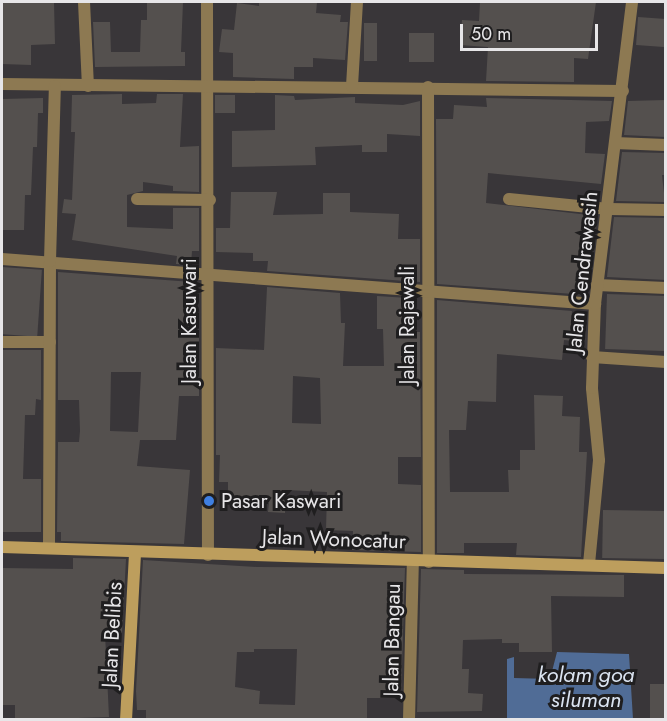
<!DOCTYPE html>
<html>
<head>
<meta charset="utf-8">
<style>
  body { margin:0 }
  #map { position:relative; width:667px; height:721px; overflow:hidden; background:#393639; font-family:Jost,sans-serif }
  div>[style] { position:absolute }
  .water>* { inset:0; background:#506c96 }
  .building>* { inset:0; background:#54504e; transform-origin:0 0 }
  .street>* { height:12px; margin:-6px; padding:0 6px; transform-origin:6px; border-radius:6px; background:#8d7952 }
  .secondary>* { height:12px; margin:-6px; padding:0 6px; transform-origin:6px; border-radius:6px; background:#bd9e5d }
  .dots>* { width:16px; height:16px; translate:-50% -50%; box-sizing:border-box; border:3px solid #1f1e1f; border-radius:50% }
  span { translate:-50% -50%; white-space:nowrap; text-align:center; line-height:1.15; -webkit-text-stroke:6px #1f1e1f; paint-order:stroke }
  .street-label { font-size:21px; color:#e7e6e8 }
  .poi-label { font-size:21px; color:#e7e6e8 }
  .left { translate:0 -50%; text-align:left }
  .water-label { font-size:22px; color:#dbe4f1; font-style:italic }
  .frame { position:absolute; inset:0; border:3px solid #e7e6e8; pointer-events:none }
  .scale { position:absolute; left:460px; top:24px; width:138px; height:27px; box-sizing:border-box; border:3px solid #e7e6e8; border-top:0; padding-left:8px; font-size:18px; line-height:21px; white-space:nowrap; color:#e7e6e8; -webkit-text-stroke:4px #1f1e1f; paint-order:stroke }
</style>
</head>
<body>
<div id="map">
  <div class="water">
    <i style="clip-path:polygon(557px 652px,629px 654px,633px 719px,507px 719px,507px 659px,514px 657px,514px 678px,550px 679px)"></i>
  </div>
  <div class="building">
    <i style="clip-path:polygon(2px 2px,54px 2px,55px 44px,31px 45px,31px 65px,2px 64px)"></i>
    <i style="clip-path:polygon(147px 2px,183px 2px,181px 52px,185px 52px,185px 66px,95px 67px,93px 22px,110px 22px,111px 52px,140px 52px,141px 20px,147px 20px)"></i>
    <i style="clip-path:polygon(259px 2px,317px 2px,316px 13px,341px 15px,340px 22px,348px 22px,345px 60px,313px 58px,313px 67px,294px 67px,294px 79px,233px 77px,233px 53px,219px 52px,222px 29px,234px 30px,237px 3px,259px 6px)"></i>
    <i style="clip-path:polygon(480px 2px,596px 2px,588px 59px,574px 58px,574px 82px,486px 81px,488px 47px,460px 45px,462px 20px,479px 21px)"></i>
    <i style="left:638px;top:17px;width:28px;height:28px;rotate:4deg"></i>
    <i style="left:364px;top:23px;width:13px;height:38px"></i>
    <i style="left:434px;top:33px;width:29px;height:25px;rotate:90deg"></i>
    <i style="clip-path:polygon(122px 94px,122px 104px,156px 103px,157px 94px,183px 94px,180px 147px,199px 146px,199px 192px,173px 191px,173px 186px,143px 182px,143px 191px,127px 195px,127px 227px,173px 229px,173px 208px,199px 208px,199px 251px,192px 251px,191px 265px,176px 264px,177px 256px,72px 240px,76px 214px,62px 213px,64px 199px,72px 200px,75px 132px,71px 132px,72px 95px)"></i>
    <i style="left:215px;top:95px;width:20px;height:18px"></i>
    <i style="clip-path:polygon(275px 95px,294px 96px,295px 100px,355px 97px,355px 103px,403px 105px,420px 101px,420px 136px,387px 134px,387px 152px,362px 152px,362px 145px,315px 147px,316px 165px,232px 167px,232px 131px,275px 130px)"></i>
    <i style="clip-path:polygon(43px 98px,43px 113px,38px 113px,37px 147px,33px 147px,31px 195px,25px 195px,24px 230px,2px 230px,2px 99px)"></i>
    <i style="clip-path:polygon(486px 98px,612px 101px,609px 121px,586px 122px,585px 153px,605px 154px,601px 184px,488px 173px,486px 203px,597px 216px,589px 285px,575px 285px,574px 294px,437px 284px,436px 119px,453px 119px,454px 105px,487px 107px)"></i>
    <i style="clip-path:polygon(666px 100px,666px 137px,624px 135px,628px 101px)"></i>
    <i style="clip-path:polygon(622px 152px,666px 153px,666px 175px,662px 175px,665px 202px,616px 201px)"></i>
    <i style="clip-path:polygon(231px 192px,277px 192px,273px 215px,323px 214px,323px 193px,350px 193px,350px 212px,399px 214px,398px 239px,420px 239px,420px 282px,267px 271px,268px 261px,253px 261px,253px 253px,216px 252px,216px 228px,230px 228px)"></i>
    <i style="clip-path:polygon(614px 217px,666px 218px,666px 280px,607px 277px)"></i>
    <i style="left:2px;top:267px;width:40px;height:67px;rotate:4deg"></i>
    <i style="clip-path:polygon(evenodd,58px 272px,192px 282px,192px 300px,184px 300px,184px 334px,199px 334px,199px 396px,179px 396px,176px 440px,140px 440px,137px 466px,190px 470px,184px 544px,61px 541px,61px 532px,57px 532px,58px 442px,79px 442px,80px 431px,79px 400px,58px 400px,58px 272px,111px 372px,141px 372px,138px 432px,110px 431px,111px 372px)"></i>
    <i style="clip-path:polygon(evenodd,267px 287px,340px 293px,341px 323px,345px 323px,343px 366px,384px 366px,383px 329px,377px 329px,377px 296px,408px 298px,408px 332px,420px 332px,421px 457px,398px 457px,398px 484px,421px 485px,421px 552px,352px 550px,353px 531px,326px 530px,327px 492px,286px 490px,285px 513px,268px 512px,269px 503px,228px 501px,228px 482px,219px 482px,220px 455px,216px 455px,216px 348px,264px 350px,267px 287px,293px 376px,320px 378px,321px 424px,292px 423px,293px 376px)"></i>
    <i style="left:607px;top:294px;width:59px;height:55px;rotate:2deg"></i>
    <i style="clip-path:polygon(437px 300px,572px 311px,571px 325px,586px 326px,585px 342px,564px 340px,562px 360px,497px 354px,496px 402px,468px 401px,466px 430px,449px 430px,450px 492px,509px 492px,508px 470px,520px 470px,520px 450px,535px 450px,534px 395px,563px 396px,562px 416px,580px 417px,579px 452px,587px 452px,581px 557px,516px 555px,517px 543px,464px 543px,464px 553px,437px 553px)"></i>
    <i style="clip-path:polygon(2px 350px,41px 350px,41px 400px,36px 399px,35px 415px,25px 415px,23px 479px,41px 479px,41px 532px,2px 532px)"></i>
    <i style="left:603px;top:510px;width:63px;height:48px;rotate:1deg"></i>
    <i style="clip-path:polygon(73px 558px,126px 559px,122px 633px,105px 633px,109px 717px,15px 720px,15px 705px,2px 705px,3px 568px,73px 569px)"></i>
    <i style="clip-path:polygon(evenodd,143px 560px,257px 567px,405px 568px,401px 698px,367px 698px,367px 720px,146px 720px,146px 710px,137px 710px,136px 691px,143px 560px,254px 649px,297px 649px,295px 705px,259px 704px,260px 691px,235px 687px,237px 652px,254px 652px,254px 649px)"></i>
    <i style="clip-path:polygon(421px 569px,464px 570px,464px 574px,624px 575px,624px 597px,551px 596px,552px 652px,519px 652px,519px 643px,502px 643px,502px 639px,463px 640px,462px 669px,469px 669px,468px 693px,483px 694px,482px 711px,417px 712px)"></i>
    <i style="left:650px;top:684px;width:16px;height:36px"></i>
  </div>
  <div class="street">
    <i style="left:84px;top:2px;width:84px;rotate:87.3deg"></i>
    <i style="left:207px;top:2px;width:553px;rotate:89.9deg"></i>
    <i style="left:2px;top:84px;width:621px;rotate:0.65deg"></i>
    <i style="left:352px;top:86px;width:84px;rotate:-86.6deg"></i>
    <i style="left:428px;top:87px;width:475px;rotate:89.9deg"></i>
    <i style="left:615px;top:143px;width:51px;rotate:2.2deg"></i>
    <i style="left:137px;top:199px;width:73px;rotate:0.8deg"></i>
    <i style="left:509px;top:199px;width:100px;rotate:5.7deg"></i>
    <i style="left:609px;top:209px;width:57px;rotate:1deg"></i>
    <i style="left:2px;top:259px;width:595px;rotate:4.34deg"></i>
    <i style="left:597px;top:285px;width:69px;rotate:2.5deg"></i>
    <i style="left:2px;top:342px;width:48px"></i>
    <i style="left:592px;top:357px;width:74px;rotate:3.9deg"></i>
    <i style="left:49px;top:548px;width:287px;rotate:-89.8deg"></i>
    <i style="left:50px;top:261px;width:175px;rotate:-88.4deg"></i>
    <i style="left:589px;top:564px;width:104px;rotate:-84.5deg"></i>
    <i style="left:599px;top:460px;width:72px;rotate:-95.6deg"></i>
    <i style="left:592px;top:388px;width:84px;rotate:-88deg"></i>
    <i style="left:595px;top:304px;width:304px;rotate:-83deg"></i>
    <i style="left:409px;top:720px;width:159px;rotate:-88.6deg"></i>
  </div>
  <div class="secondary">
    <i style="left:2px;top:547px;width:664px;rotate:1.81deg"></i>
    <i style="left:126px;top:720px;width:168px;rotate:-86.9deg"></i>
  </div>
  <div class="dots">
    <i style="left:209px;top:501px;background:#3f7fe0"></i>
  </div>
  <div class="street-label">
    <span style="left:582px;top:272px;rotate:-84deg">Jalan Cendrawasih</span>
    <span style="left:189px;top:321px;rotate:-90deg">Jalan Kasuwari</span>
    <span style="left:407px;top:325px;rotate:-90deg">Jalan Rajawali</span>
    <span style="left:334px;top:539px;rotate:2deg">Jalan Wonocatur</span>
    <span style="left:112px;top:635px;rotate:-87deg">Jalan Belibis</span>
    <span style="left:392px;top:640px;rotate:-89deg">Jalan Bangau</span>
  </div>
  <div class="poi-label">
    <span class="left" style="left:221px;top:501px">Pasar Kaswari</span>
  </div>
  <div class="water-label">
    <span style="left:586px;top:687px">kolam goa<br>siluman</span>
  </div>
  <div class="frame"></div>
  <div class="scale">50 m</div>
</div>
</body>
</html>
